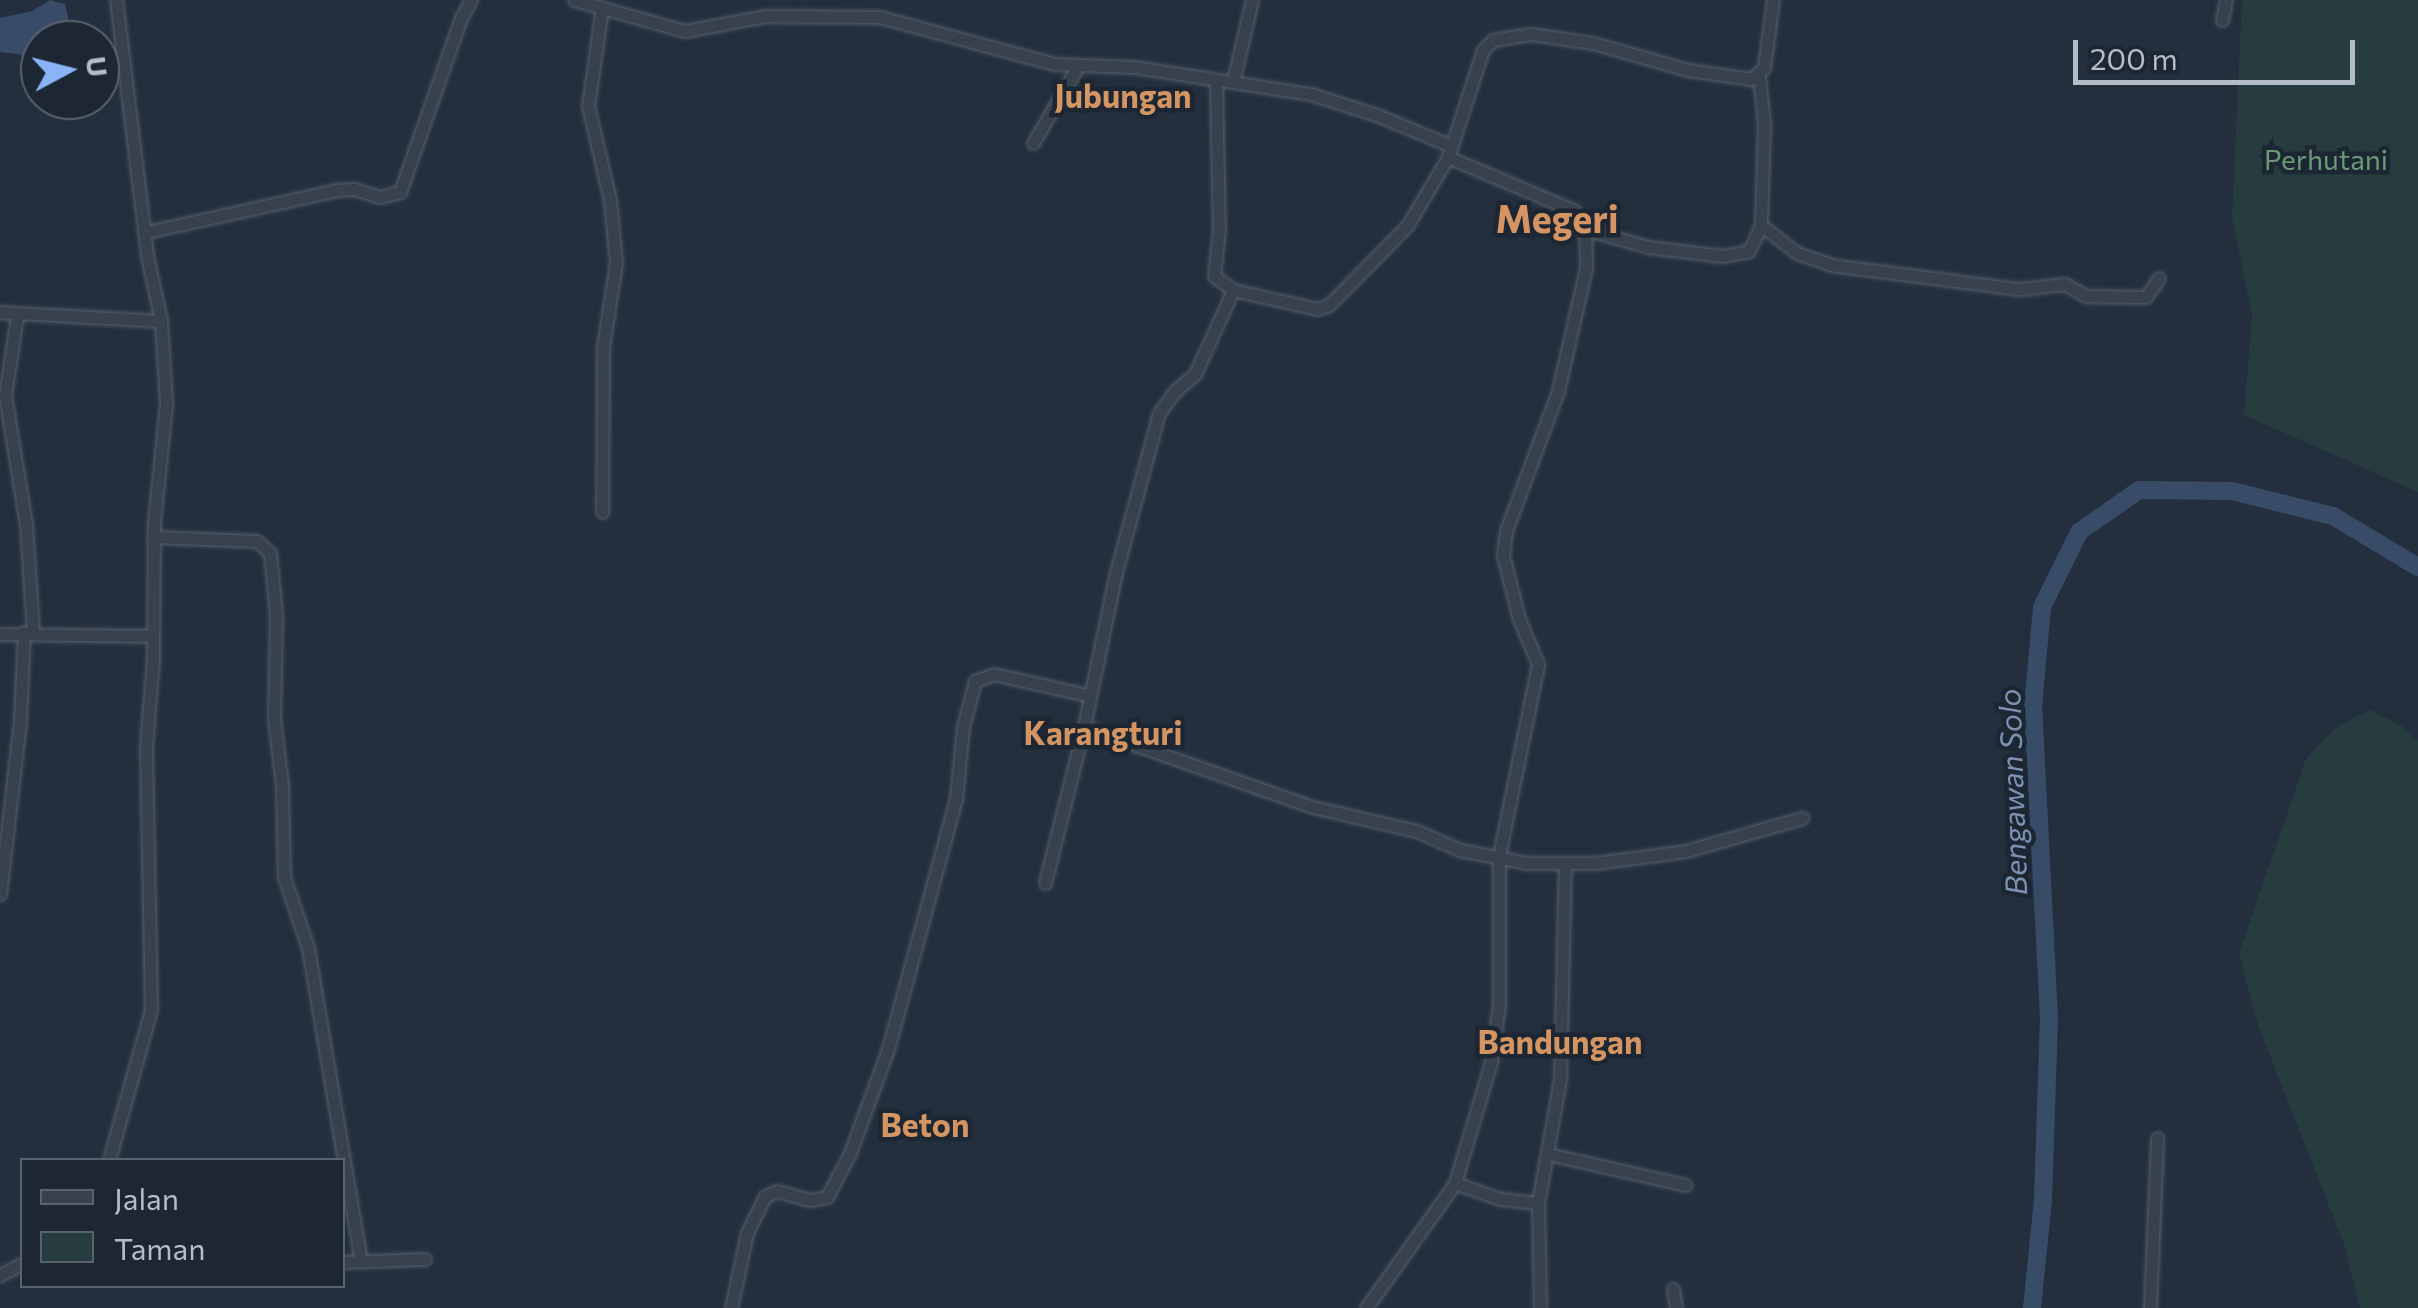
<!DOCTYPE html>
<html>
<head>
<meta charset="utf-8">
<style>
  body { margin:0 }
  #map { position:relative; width:2418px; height:1308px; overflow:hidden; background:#242f3e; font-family:Commissioner,sans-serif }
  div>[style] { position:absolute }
  .green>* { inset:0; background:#263c3f }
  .water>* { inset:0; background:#394c67 }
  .river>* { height:18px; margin:-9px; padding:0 9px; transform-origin:9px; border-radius:9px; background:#394c67 }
  .roads { filter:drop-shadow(0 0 2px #565f6c) drop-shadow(0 0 2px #565f6c) }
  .minor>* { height:11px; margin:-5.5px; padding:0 5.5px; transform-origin:5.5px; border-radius:5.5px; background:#38414e }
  span { translate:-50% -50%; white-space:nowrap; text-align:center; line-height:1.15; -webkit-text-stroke:9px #1d2633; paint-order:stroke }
  .park-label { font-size:28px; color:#6b9a76 }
  .water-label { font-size:30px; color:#7c92b1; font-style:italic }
  .quarter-label { font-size:32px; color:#d59563; font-weight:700 }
  .district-label { font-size:38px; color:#d59563; font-weight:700 }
  .legend { position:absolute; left:20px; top:1158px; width:325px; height:130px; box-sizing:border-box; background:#1d2633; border:2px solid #59626f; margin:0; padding:12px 18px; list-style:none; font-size:30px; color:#b4bcc9 }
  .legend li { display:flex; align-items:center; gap:20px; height:50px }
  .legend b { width:50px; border:2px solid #59626f }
  .north { position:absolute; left:20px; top:20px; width:100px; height:100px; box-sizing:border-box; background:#1d2633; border:2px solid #59626f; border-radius:50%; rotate:83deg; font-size:28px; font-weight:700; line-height:40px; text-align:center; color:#b4bcc9 }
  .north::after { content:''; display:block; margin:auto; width:35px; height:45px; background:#8ab4f8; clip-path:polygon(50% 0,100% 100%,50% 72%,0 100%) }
  .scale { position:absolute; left:2073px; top:40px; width:282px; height:45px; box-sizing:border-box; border:5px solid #b4bcc9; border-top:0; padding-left:12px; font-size:30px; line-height:35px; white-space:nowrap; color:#b4bcc9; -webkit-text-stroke:8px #1d2633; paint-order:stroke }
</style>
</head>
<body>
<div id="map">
  <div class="green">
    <i style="clip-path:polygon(2242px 0,2418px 0,2418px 492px,2244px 415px,2252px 315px,2232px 218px)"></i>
    <i style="clip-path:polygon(2370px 710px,2402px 726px,2418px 741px,2418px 1308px,2360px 1308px,2345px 1247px,2258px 1025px,2239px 953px,2306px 759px,2338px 726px)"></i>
  </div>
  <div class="water">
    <i style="clip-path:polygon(50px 0,65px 4px,69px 22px,63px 40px,40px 40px,40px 53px,31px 56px,0 52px,0 18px,32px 11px)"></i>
  </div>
  <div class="river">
    <i style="left:2032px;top:1308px;width:110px;rotate:-84.2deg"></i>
    <i style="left:2043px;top:1199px;width:180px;rotate:-88.1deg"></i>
    <i style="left:2049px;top:1019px;width:311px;rotate:-92.9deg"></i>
    <i style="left:2033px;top:708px;width:101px;rotate:-84.9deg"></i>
    <i style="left:2042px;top:607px;width:84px;rotate:-63.7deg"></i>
    <i style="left:2079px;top:532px;width:73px;rotate:-35deg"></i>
    <i style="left:2139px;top:490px;width:93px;rotate:0.6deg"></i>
    <i style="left:2232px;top:491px;width:104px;rotate:13.9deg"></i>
    <i style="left:2333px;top:516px;width:99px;rotate:31deg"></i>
  </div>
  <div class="roads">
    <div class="minor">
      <i style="left:574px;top:0;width:115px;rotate:15.6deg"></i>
      <i style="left:685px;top:31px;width:81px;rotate:-10.6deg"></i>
      <i style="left:765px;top:16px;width:115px;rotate:0.5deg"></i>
      <i style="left:880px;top:17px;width:180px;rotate:15.1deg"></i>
      <i style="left:1054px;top:64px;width:80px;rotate:2.1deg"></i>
      <i style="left:1134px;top:67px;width:179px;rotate:8.7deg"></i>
      <i style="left:1311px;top:94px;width:69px;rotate:17.7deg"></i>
      <i style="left:1377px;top:115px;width:80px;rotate:22.7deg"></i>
      <i style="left:602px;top:7px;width:100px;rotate:98deg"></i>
      <i style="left:588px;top:106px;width:97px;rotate:76.8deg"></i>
      <i style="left:610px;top:200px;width:63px;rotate:84.6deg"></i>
      <i style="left:616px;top:263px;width:85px;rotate:98.8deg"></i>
      <i style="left:603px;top:347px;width:165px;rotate:90.3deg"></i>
      <i style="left:2222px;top:20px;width:20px;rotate:-79deg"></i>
      <i style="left:1759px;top:77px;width:46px;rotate:83.8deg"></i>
      <i style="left:1764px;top:123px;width:102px;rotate:91.7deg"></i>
      <i style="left:1761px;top:225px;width:46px;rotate:37.9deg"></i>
      <i style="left:1797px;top:253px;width:36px;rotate:19deg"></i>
      <i style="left:1831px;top:265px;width:190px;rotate:7.3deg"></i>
      <i style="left:2019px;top:289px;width:46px;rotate:-6.2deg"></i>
      <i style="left:2065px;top:284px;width:24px;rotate:30deg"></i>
      <i style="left:2086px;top:296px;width:60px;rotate:1deg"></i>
      <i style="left:2146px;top:297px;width:23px;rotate:-56deg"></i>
      <i style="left:1216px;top:80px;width:150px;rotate:88.9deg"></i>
      <i style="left:1219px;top:230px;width:46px;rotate:96.2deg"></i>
      <i style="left:1214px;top:276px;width:24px;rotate:36deg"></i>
      <i style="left:1233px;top:290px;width:86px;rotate:12.7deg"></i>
      <i style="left:1317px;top:309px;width:13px;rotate:-18deg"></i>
      <i style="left:1329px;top:305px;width:111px;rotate:-45.4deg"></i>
      <i style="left:1407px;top:226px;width:80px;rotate:-59.3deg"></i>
      <i style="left:1448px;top:157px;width:113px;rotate:-71.9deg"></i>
      <i style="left:1483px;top:50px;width:14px;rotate:-45deg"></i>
      <i style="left:1493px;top:40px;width:38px;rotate:-9deg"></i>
      <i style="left:1531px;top:34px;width:63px;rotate:8.3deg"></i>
      <i style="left:1593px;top:43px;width:99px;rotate:15.9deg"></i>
      <i style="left:1688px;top:70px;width:64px;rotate:8.1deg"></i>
      <i style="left:1751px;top:79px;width:17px;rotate:-40deg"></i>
      <i style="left:1764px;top:68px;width:69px;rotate:-82.5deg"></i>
      <i style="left:1233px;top:82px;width:84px;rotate:-77deg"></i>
      <i style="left:1033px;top:143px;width:89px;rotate:-59.7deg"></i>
      <i style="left:1585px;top:229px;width:66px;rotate:15.9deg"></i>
      <i style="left:1648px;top:247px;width:75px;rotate:6.9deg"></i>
      <i style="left:1722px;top:256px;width:27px;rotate:-10deg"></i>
      <i style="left:1749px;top:251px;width:29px;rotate:-65deg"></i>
      <i style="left:147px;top:232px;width:195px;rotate:-12.5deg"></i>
      <i style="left:337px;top:190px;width:17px;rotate:-3deg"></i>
      <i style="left:354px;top:189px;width:27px;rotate:17deg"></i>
      <i style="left:380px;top:197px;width:21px;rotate:-14deg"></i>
      <i style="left:400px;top:192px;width:184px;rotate:-70.7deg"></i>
      <i style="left:461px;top:18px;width:21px;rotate:-61deg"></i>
      <i style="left:1233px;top:290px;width:92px;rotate:114.3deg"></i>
      <i style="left:1195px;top:374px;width:26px;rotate:140deg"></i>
      <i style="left:1175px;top:391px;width:27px;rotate:126deg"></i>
      <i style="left:1159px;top:413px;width:165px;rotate:105.1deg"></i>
      <i style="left:1116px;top:572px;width:158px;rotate:101.7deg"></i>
      <i style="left:1084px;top:727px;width:243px;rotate:19.3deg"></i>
      <i style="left:1313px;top:807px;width:107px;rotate:13deg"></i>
      <i style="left:1417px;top:831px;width:47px;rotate:23.8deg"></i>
      <i style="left:1460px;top:850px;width:67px;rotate:11.1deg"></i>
      <i style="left:1526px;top:863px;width:69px"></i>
      <i style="left:1595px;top:863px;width:92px;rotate:-7.5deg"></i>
      <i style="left:1686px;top:851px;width:121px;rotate:-15.9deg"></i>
      <i style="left:0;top:312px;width:161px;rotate:3.2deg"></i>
      <i style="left:17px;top:316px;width:80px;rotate:98.6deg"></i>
      <i style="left:5px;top:395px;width:131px;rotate:80.8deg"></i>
      <i style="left:26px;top:524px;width:108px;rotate:86.3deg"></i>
      <i style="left:153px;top:537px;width:104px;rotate:2.2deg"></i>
      <i style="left:257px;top:541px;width:18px;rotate:43deg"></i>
      <i style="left:270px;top:553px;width:62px;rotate:84.5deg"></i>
      <i style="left:276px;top:615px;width:103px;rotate:91.1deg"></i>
      <i style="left:274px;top:718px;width:67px;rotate:83.2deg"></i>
      <i style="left:282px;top:785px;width:92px;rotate:88.8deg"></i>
      <i style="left:284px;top:877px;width:75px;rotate:71.3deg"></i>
      <i style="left:308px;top:948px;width:317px;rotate:80.4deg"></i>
      <i style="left:0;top:634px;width:153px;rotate:0.7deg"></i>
      <i style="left:1045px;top:883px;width:161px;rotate:-76deg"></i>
      <i style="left:0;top:894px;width:175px;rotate:-83.4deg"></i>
      <i style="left:20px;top:720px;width:88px;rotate:-87.4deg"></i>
      <i style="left:1548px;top:1154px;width:141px;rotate:12.7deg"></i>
      <i style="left:109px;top:1160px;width:156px;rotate:-74.4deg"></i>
      <i style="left:151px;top:1010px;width:264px;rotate:-91.1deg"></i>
      <i style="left:146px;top:746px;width:87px;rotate:-85.4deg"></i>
      <i style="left:153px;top:659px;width:137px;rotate:-89.6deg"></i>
      <i style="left:154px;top:522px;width:120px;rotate:-84.2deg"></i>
      <i style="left:166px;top:403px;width:82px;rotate:-93.5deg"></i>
      <i style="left:161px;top:321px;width:67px;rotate:-102deg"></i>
      <i style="left:147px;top:255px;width:257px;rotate:-96.9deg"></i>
      <i style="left:1455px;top:1183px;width:48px;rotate:19.6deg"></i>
      <i style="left:1500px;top:1199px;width:38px;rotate:6deg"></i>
      <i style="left:1538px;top:1203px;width:126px;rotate:-79.9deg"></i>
      <i style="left:1560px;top:1079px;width:216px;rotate:-88.7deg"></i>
      <i style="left:1538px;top:1203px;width:105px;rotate:88.9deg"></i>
      <i style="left:342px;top:1262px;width:83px;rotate:-2.1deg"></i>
      <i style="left:0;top:1275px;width:25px;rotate:-27deg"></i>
      <i style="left:1673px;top:1289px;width:19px;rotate:81deg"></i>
      <i style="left:731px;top:1308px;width:77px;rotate:-78deg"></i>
      <i style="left:747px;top:1233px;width:41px;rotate:-64.1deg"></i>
      <i style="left:765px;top:1196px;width:14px;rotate:-21deg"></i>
      <i style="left:778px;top:1191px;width:33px;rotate:16deg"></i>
      <i style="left:810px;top:1200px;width:17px;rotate:-10deg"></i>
      <i style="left:827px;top:1197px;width:50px;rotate:-62.4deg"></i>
      <i style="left:850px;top:1153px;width:111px;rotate:-69.9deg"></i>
      <i style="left:888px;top:1049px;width:259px;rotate:-74.8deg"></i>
      <i style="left:956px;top:799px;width:72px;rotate:-84.4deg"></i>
      <i style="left:963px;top:727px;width:48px;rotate:-75.4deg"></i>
      <i style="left:975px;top:681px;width:20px;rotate:-20deg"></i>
      <i style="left:994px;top:674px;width:95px;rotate:12.7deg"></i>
      <i style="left:1366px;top:1308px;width:153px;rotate:-54.5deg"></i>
      <i style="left:1455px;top:1183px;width:126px;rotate:-73.4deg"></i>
      <i style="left:1491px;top:1062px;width:59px;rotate:-82.1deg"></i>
      <i style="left:1499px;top:1004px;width:148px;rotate:-90deg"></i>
      <i style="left:1499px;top:856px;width:196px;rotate:-78.5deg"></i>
      <i style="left:1538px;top:664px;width:49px;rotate:-112.9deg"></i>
      <i style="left:1519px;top:619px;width:66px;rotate:-104deg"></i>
      <i style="left:1503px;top:555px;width:24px;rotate:-83deg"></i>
      <i style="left:1506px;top:531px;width:149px;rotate:-69.6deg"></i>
      <i style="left:1558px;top:391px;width:126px;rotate:-77.2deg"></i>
      <i style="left:1586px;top:268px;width:39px;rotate:-91deg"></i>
      <i style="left:1585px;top:229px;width:21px;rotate:-119deg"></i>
      <i style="left:1575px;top:211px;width:138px;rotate:-157deg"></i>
      <i style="left:2150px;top:1308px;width:170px;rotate:-87.6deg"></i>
    </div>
  </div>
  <div class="park-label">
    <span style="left:2326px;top:159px">Perhutani</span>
  </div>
  <div class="water-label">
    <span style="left:2012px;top:792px;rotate:-92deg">Bengawan Solo</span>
  </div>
  <div class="quarter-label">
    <span style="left:1123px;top:95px">Jubungan</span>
    <span style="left:1103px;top:732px">Karangturi</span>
    <span style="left:1560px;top:1041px">Bandungan</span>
    <span style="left:925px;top:1124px">Beton</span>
  </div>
  <div class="district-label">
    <span style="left:1557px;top:218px">Megeri</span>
  </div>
  <ul class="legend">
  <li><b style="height:12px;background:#38414e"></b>Jalan</li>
  <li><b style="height:28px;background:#263c3f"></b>Taman</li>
  </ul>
  <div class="north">U</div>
  <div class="scale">200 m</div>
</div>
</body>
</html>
